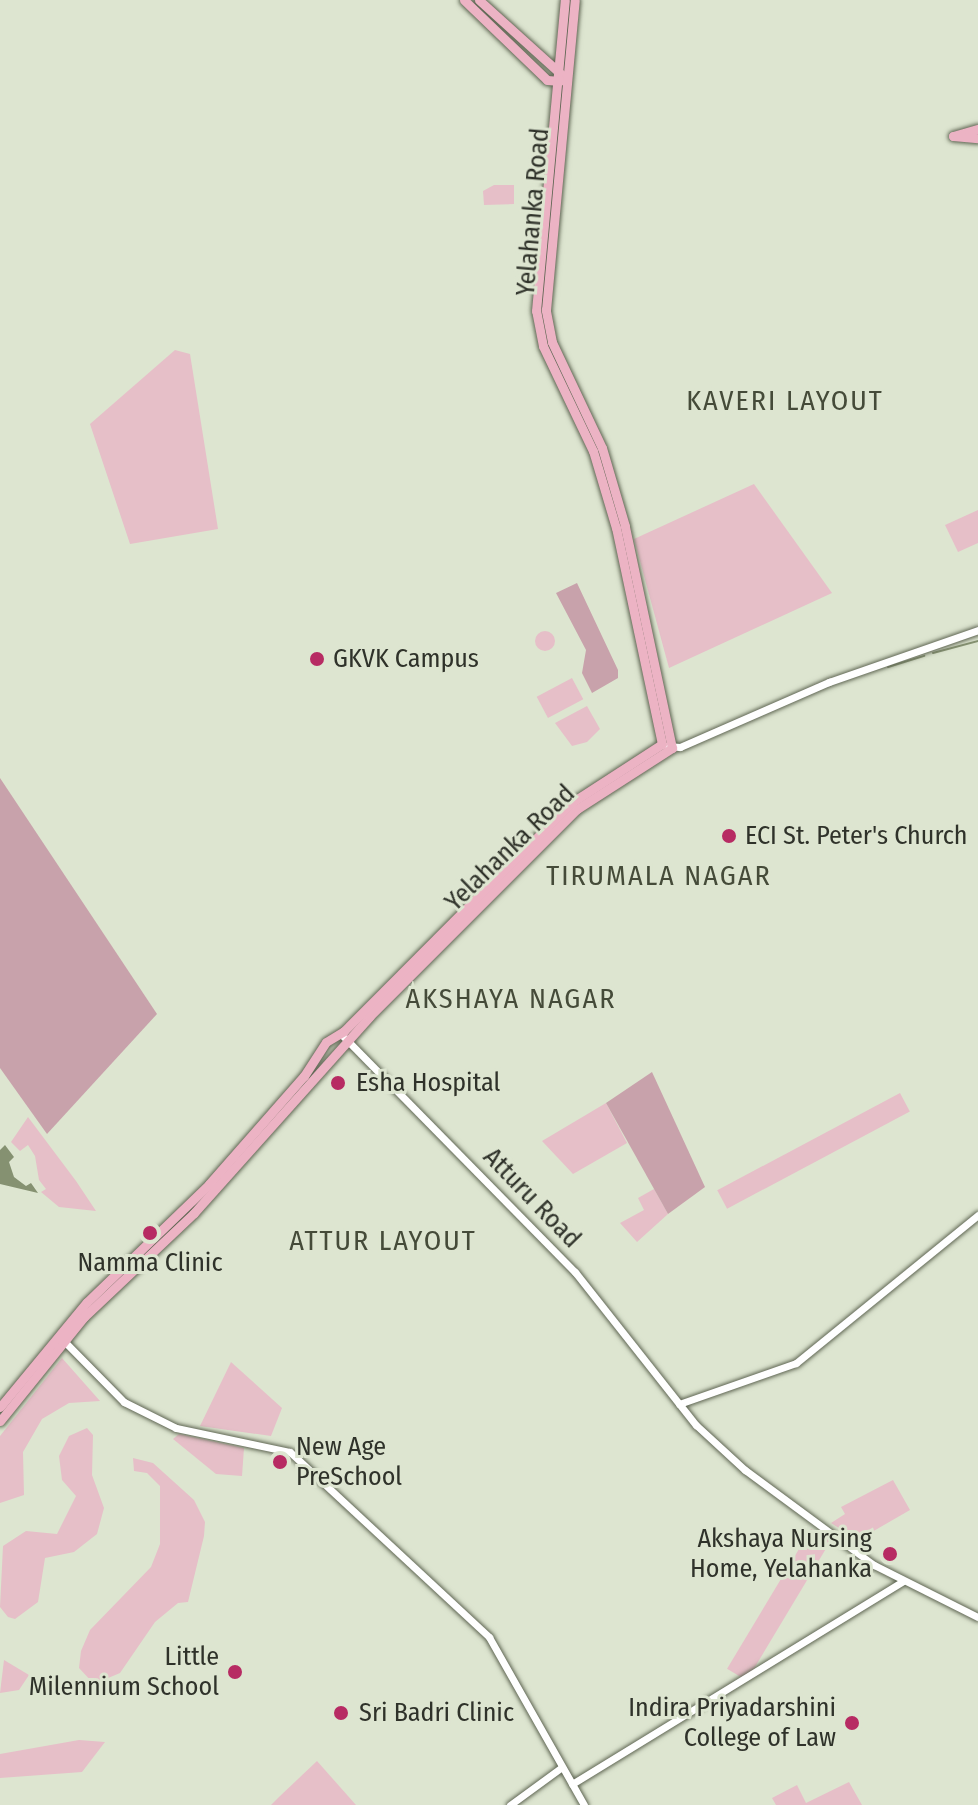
<!DOCTYPE html>
<html>
<head>
<meta charset="utf-8">
<style>
  body { margin:0 }
  #map { position:relative; width:978px; height:1805px; overflow:hidden; background:#dde5d0; font-family:"Fira Sans Condensed",sans-serif }
  div>[style] { position:absolute }
  .green>* { inset:0; background:#e6bfc8; transform-origin:0 0 }
  .round { border-radius:50% }
  .forest>* { inset:0; background:#c8a2ab }
  .water>* { inset:0; background:#859171 }
  .stream>* { height:2px; margin:-1px; padding:0 1px; transform-origin:1px; border-radius:1px; background:#859171 }
  .roads { filter:drop-shadow(0 0 2px #5f6653) drop-shadow(0 0 2px #5f6653) }
  .minor>* { height:7px; margin:-3.5px; padding:0 3.5px; transform-origin:3.5px; border-radius:3.5px; background:#fff }
  .major>* { height:9px; margin:-4.5px; padding:0 4.5px; transform-origin:4.5px; border-radius:4.5px; background:#ecb3c4 }
  .dots>* { width:22px; height:22px; translate:-50% -50%; box-sizing:border-box; border:4px solid #dde5d0; border-radius:50% }
  span { translate:-50% -50%; white-space:nowrap; text-align:center; line-height:1.15; -webkit-text-stroke:6px #dde5d0; paint-order:stroke }
  .street-label { font-size:26px; color:#2f322a }
  .poi-label { font-size:26px; color:#2f322a }
  .left { translate:0 -50%; text-align:left }
  .right { translate:-100% -50%; text-align:right }
  .neighbourhood-label { font-size:28px; color:#454b39; letter-spacing:2px }
</style>
</head>
<body>
<div id="map">
  <div class="green">
    <i style="clip-path:polygon(494px 185px,514px 185px,514px 204px,484px 205px,483px 191px)"></i>
    <i style="clip-path:polygon(175px 350px,190px 354px,218px 529px,130px 544px,90px 424px)"></i>
    <i style="clip-path:polygon(754px 484px,832px 593px,669px 668px,634px 539px)"></i>
    <i style="clip-path:polygon(978px 510px,978px 543px,958px 552px,945px 525px)"></i>
    <i class="round" style="left:535px;top:631px;width:20px;height:20px"></i>
    <i style="left:572px;top:678px;width:24px;height:40px;rotate:62deg"></i>
    <i style="clip-path:polygon(587px 706px,600px 729px,587px 742px,572px 746px,555px 723px)"></i>
    <i style="left:900px;top:1093px;width:21px;height:207px;rotate:62deg"></i>
    <i style="clip-path:polygon(606px 1103px,627px 1143px,573px 1174px,542px 1141px)"></i>
    <i style="clip-path:polygon(28px 1117px,76px 1181px,96px 1211px,59px 1207px,41px 1192px,46px 1189px,39px 1180px,35px 1156px,28px 1145px,20px 1151px,11px 1142px)"></i>
    <i style="clip-path:polygon(654px 1189px,668px 1214px,637px 1242px,620px 1223px,644px 1210px,638px 1198px)"></i>
    <i style="clip-path:polygon(62px 1358px,100px 1401px,69px 1403px,42px 1419px,23px 1452px,24px 1495px,0 1503px,0 1436px)"></i>
    <i style="clip-path:polygon(231px 1362px,282px 1408px,271px 1436px,200px 1426px)"></i>
    <i style="clip-path:polygon(87px 1428px,93px 1435px,92px 1475px,104px 1508px,97px 1534px,74px 1552px,45px 1558px,38px 1602px,15px 1619px,8px 1617px,0 1607px,3px 1546px,26px 1531px,57px 1534px,76px 1496px,62px 1480px,59px 1456px,69px 1436px)"></i>
    <i style="clip-path:polygon(179px 1434px,244px 1448px,242px 1476px,216px 1474px,173px 1439px)"></i>
    <i style="clip-path:polygon(133px 1458px,153px 1463px,194px 1500px,205px 1522px,204px 1536px,188px 1602px,178px 1603px,155px 1622px,120px 1673px,94px 1684px,79px 1668px,81px 1651px,90px 1630px,151px 1567px,160px 1544px,160px 1486px,147px 1473px,134px 1471px)"></i>
    <i style="clip-path:polygon(893px 1480px,910px 1510px,858px 1540px,831px 1523px,845px 1514px,841px 1507px)"></i>
    <i style="left:811px;top:1529px;width:23px;height:163px;rotate:31deg"></i>
    <i style="clip-path:polygon(4px 1660px,29px 1675px,19px 1690px,0 1693px)"></i>
    <i style="clip-path:polygon(79px 1740px,105px 1742px,82px 1772px,0 1778px,0 1754px)"></i>
    <i style="clip-path:polygon(317px 1761px,356px 1805px,271px 1805px,279px 1797px)"></i>
    <i style="clip-path:polygon(849px 1782px,862px 1805px,776px 1805px,772px 1798px,797px 1785px,806px 1803px)"></i>
  </div>
  <div class="forest">
    <i style="clip-path:polygon(577px 583px,618px 670px,618px 678px,592px 693px,582px 673px,586px 650px,556px 593px)"></i>
    <i style="clip-path:polygon(0 778px,157px 1014px,47px 1134px,0 1068px)"></i>
    <i style="clip-path:polygon(652px 1072px,705px 1187px,668px 1214px,606px 1103px)"></i>
  </div>
  <div class="water">
    <i style="clip-path:polygon(5px 1145px,14px 1157px,9px 1162px,14px 1177px,26px 1186px,31px 1183px,38px 1193px,0 1184px,0 1150px)"></i>
  </div>
  <div class="stream">
    <i style="left:933px;top:653px;width:47px;rotate:-14.9deg"></i>
    <i style="left:888px;top:667px;width:38px;rotate:-17deg"></i>
  </div>
  <div class="roads">
    <div class="minor">
      <i style="left:667px;top:746px;width:13px;rotate:4deg"></i>
      <i style="left:680px;top:747px;width:163px;rotate:-23.6deg"></i>
      <i style="left:829px;top:682px;width:158px;rotate:-19.2deg"></i>
      <i style="left:341px;top:1034px;width:334px;rotate:45.5deg"></i>
      <i style="left:575px;top:1272px;width:195px;rotate:51.7deg"></i>
      <i style="left:696px;top:1425px;width:67px;rotate:42.6deg"></i>
      <i style="left:745px;top:1470px;width:160px;rotate:36.4deg"></i>
      <i style="left:874px;top:1565px;width:116px;rotate:26.6deg"></i>
      <i style="left:63px;top:1340px;width:87px;rotate:45.5deg"></i>
      <i style="left:124px;top:1402px;width:58px;rotate:26.6deg"></i>
      <i style="left:176px;top:1428px;width:116px;rotate:11.9deg"></i>
      <i style="left:290px;top:1452px;width:272px;rotate:42.9deg"></i>
      <i style="left:489px;top:1637px;width:193px;rotate:60.5deg"></i>
      <i style="left:679px;top:1404px;width:124px;rotate:-19.3deg"></i>
      <i style="left:796px;top:1363px;width:235px;rotate:-39.1deg"></i>
      <i style="left:572px;top:1784px;width:388px;rotate:-31.5deg"></i>
      <i style="left:510px;top:1805px;width:64px;rotate:-36.2deg"></i>
    </div>
    <div class="major">
      <i style="left:464px;top:0;width:115px;rotate:43.9deg"></i>
      <i style="left:547px;top:80px;width:13px;rotate:4deg"></i>
      <i style="left:479px;top:0;width:112px;rotate:42.1deg"></i>
      <i style="left:953px;top:136px;width:26px;rotate:-16deg"></i>
      <i style="left:953px;top:136px;width:25px;rotate:5deg"></i>
      <i style="left:0;top:1407px;width:136px;rotate:-50.4deg"></i>
      <i style="left:87px;top:1302px;width:170px;rotate:-44deg"></i>
      <i style="left:209px;top:1184px;width:144px;rotate:-48.7deg"></i>
      <i style="left:304px;top:1076px;width:40px;rotate:-57.1deg"></i>
      <i style="left:326px;top:1042px;width:21px;rotate:-31deg"></i>
      <i style="left:344px;top:1031px;width:322px;rotate:-45.1deg"></i>
      <i style="left:571px;top:803px;width:108px;rotate:-33deg"></i>
      <i style="left:662px;top:744px;width:221px;rotate:-102deg"></i>
      <i style="left:616px;top:528px;width:80px;rotate:-106.6deg"></i>
      <i style="left:593px;top:451px;width:116px;rotate:-115.5deg"></i>
      <i style="left:543px;top:346px;width:36px;rotate:-101deg"></i>
      <i style="left:536px;top:311px;width:312px;rotate:-84.7deg"></i>
      <i style="left:0;top:1421px;width:134px;rotate:-51.1deg"></i>
      <i style="left:84px;top:1317px;width:151px;rotate:-43.4deg"></i>
      <i style="left:194px;top:1213px;width:263px;rotate:-48.2deg"></i>
      <i style="left:369px;top:1017px;width:294px;rotate:-45deg"></i>
      <i style="left:577px;top:809px;width:113px;rotate:-32.7deg"></i>
      <i style="left:672px;top:748px;width:227px;rotate:-102deg"></i>
      <i style="left:625px;top:526px;width:81px;rotate:-106.4deg"></i>
      <i style="left:602px;top:448px;width:117px;rotate:-115.3deg"></i>
      <i style="left:552px;top:342px;width:33px;rotate:-101deg"></i>
      <i style="left:546px;top:310px;width:311px;rotate:-84.7deg"></i>
    </div>
  </div>
  <div class="dots">
    <i style="left:317px;top:659px;background:#b72b63"></i>
    <i style="left:729px;top:836px;background:#b72b63"></i>
    <i style="left:338px;top:1083px;background:#b72b63"></i>
    <i style="left:150px;top:1233px;background:#b72b63"></i>
    <i style="left:280px;top:1462px;background:#b72b63"></i>
    <i style="left:890px;top:1554px;background:#b72b63"></i>
    <i style="left:235px;top:1672px;background:#b72b63"></i>
    <i style="left:341px;top:1713px;background:#b72b63"></i>
    <i style="left:852px;top:1723px;background:#b72b63"></i>
  </div>
  <div class="street-label">
    <span style="left:533px;top:212px;rotate:-85deg">Yelahanka Road</span>
    <span style="left:510px;top:848px;rotate:-44deg">Yelahanka Road</span>
    <span style="left:532px;top:1198px;rotate:46deg">Atturu Road</span>
  </div>
  <div class="poi-label">
    <span class="left" style="left:333px;top:659px">GKVK Campus</span>
    <span class="left" style="left:745px;top:836px">ECI St. Peter's Church</span>
    <span class="left" style="left:356px;top:1083px">Esha Hospital</span>
    <span style="left:150px;top:1263px">Namma Clinic</span>
    <span class="left" style="left:296px;top:1462px">New Age<br>PreSchool</span>
    <span class="right" style="left:872px;top:1554px">Akshaya Nursing<br>Home, Yelahanka</span>
    <span class="right" style="left:219px;top:1672px">Little<br>Milennium School</span>
    <span class="right" style="left:836px;top:1723px">Indira Priyadarshini<br>College of Law</span>
    <span class="left" style="left:359px;top:1713px">Sri Badri Clinic</span>
  </div>
  <div class="neighbourhood-label">
    <span style="left:785px;top:401px">KAVERI LAYOUT</span>
    <span style="left:659px;top:876px">TIRUMALA NAGAR</span>
    <span style="left:511px;top:999px">AKSHAYA NAGAR</span>
    <span style="left:383px;top:1241px">ATTUR LAYOUT</span>
  </div>
</div>
</body>
</html>
